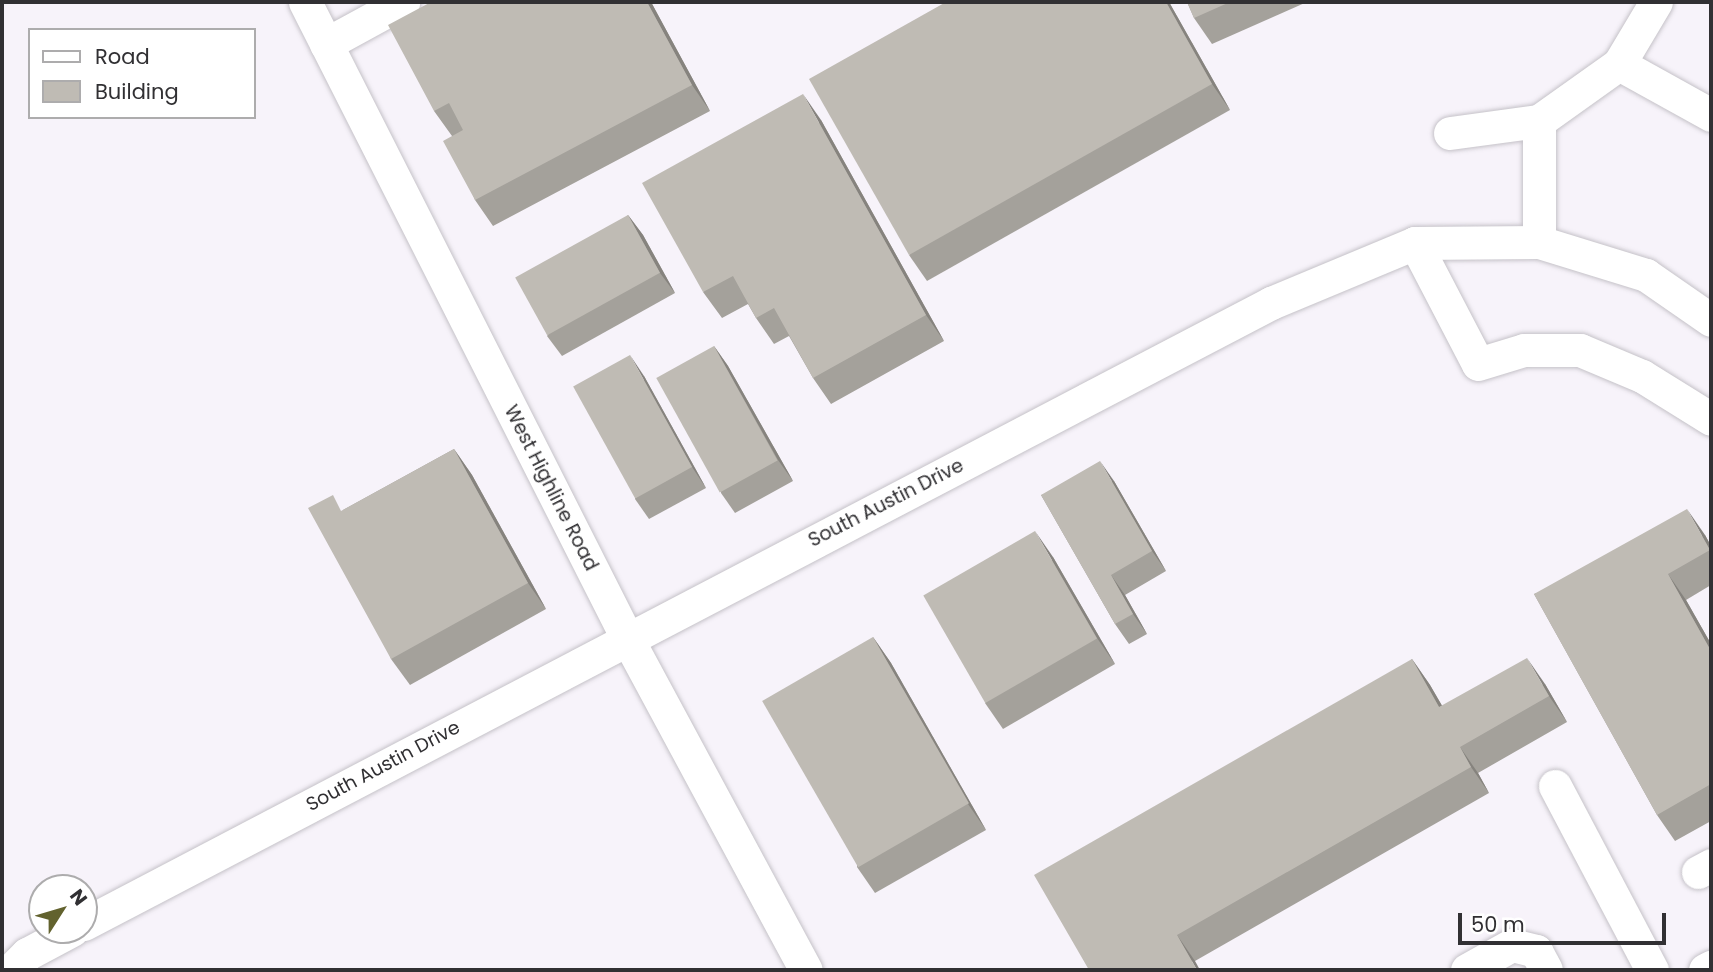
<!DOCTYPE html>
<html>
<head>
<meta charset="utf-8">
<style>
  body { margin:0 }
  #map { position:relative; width:1713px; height:972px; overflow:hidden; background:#f7f3fa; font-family:Poppins,sans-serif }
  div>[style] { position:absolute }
  .roads { filter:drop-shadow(0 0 2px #c5c2c8) drop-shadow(0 0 2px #c5c2c8) }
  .minor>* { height:33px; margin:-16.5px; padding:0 16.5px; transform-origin:16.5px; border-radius:16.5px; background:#fff }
  .wall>* { inset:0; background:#a4a19b }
  .shaded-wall>* { inset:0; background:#86837e }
  .building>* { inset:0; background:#bfbbb4; transform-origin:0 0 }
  span { translate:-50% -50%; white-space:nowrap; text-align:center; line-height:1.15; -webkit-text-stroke:5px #fff; paint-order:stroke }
  .street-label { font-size:19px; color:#313033 }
  .frame { position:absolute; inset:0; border:4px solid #313033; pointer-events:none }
  .legend { position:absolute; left:28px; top:28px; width:228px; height:91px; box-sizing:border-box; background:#fff; border:2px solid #adacad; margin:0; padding:9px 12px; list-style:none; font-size:21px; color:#313033 }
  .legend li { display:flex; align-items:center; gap:14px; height:35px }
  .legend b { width:35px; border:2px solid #adacad }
  .north { position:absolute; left:28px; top:874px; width:70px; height:70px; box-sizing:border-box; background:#fff; border:2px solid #adacad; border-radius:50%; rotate:53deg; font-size:19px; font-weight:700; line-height:28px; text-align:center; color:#313033 }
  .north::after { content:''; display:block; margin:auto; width:24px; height:32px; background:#62622e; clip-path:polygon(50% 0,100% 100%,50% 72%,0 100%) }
  .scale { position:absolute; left:1458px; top:913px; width:208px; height:32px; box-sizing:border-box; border:4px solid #313033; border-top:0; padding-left:9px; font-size:21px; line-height:24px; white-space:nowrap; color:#313033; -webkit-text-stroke:5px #fff; paint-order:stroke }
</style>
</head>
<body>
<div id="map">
  <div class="roads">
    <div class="minor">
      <i style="left:305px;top:2px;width:713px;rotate:63.15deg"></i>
      <i style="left:627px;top:638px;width:377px;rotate:61.7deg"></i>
      <i style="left:326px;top:44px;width:88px;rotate:-28.6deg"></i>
      <i style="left:1619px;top:64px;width:105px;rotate:29deg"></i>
      <i style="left:1450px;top:133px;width:90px;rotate:-7.7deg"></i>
      <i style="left:1539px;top:242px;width:121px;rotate:-90deg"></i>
      <i style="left:1539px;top:121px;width:98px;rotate:-35.5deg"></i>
      <i style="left:1619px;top:64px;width:72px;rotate:-59.2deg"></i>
      <i style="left:1415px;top:243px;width:136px;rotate:62.5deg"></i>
      <i style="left:1478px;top:364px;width:48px;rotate:-16.9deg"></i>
      <i style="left:1524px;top:350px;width:56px"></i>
      <i style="left:1580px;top:350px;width:67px;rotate:22.8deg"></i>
      <i style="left:1642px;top:376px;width:81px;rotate:31.9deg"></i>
      <i style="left:1555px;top:786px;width:208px;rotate:62.2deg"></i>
      <i style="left:1698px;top:872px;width:15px;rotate:-28deg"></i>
      <i style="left:84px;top:924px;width:1340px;rotate:-27.62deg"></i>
      <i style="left:1271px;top:303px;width:156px;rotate:-22.6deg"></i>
      <i style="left:1415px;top:243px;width:124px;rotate:-0.5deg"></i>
      <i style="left:1539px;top:242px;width:112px;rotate:17.1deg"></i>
      <i style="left:1646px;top:275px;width:79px;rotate:34.7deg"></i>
      <i style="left:11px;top:970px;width:23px;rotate:-45deg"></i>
      <i style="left:27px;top:954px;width:51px;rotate:-28.1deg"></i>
      <i style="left:1467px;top:970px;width:51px;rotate:-29.1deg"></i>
      <i style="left:1512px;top:945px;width:25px;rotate:14deg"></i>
      <i style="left:1536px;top:951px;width:21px;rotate:62deg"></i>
      <i style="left:1705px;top:970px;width:7px;rotate:-27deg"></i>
    </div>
  </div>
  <div class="wall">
    <i style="clip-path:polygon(431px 2px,651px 2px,710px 111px,493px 226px,475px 200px,452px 136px,434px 111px)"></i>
    <i style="clip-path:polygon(1169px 2px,1230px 110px,927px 281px,909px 255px)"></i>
    <i style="clip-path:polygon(1187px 2px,1307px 2px,1212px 44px,1194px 18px)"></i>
    <i style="clip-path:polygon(821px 120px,944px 341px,831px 404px,813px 378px,789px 336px,774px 344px,756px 318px,748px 304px,722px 318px,703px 292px)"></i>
    <i style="clip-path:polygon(628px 215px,643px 235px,675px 293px,562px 356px,547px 336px)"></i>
    <i style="clip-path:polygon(714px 346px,728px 366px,793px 481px,735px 513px,721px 493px)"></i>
    <i style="clip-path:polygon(644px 376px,706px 488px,649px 519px,635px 499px)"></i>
    <i style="clip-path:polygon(454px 449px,472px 475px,546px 609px,410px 685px,391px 659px,343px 510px)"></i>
    <i style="clip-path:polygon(1114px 481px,1166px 571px,1125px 595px,1147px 634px,1129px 644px,1115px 624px,1041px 495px)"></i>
    <i style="clip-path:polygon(1705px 535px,1711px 546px,1711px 585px,1686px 600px,1711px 644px,1711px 821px,1675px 841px,1657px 815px,1534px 594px)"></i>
    <i style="clip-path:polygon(1053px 557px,1115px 664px,1003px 729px,985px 703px)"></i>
    <i style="clip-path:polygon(873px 637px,891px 663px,986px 830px,875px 893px,857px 867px)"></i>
    <i style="clip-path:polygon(1412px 659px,1430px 685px,1442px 706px,1545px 684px,1567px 722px,1478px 773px,1489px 793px,1195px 961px,1089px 970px)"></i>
  </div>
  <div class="shaded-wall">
    <i style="clip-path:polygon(647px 2px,651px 2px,710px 111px,692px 85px)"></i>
    <i style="clip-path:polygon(1166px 2px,1169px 2px,1230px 110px,1212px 84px)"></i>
    <i style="clip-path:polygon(803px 94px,821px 120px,944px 341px,926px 315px)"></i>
    <i style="clip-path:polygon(628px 215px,643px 235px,675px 293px,660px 273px)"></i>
    <i style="clip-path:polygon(714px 346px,728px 366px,793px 481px,778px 460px)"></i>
    <i style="clip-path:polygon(630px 355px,644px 376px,706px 488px,692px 467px)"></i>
    <i style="clip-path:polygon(454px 449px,472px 475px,546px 609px,528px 583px)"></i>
    <i style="clip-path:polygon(1100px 461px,1114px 481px,1166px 571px,1152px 551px)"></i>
    <i style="clip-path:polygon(1687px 509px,1705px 535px,1711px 546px,1711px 552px)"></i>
    <i style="clip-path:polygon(1035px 531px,1053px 557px,1115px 664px,1097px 638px)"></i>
    <i style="clip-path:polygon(1668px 574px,1686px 600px,1711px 644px,1711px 651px)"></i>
    <i style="clip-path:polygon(1111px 575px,1125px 595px,1147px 634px,1133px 614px)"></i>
    <i style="clip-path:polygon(873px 637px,891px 663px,986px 830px,968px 804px)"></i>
    <i style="clip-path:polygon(1527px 658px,1545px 684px,1567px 722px,1549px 696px)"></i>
    <i style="clip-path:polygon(1412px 659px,1430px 685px,1458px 733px,1439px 707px)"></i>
    <i style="clip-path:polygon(1460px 747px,1478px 773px,1489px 793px,1471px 767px)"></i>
    <i style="clip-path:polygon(1177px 935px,1195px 961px,1200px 970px,1197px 970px)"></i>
  </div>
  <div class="building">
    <i style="clip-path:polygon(431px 2px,647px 2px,692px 85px,475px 200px,443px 141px,463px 130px,449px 103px,434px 111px,388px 25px)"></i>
    <i style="clip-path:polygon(946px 2px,1166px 2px,1212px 84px,909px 255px,809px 79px)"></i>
    <i style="clip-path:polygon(1187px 2px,1230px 2px,1194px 18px)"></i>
    <i style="clip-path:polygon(803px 94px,926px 315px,813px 378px,774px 308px,756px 318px,733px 276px,703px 292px,642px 183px)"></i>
    <i style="left:628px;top:215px;width:66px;height:129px;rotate:61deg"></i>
    <i style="left:714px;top:346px;width:131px;height:66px;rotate:61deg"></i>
    <i style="left:630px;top:355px;width:128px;height:65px;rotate:61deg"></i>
    <i style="clip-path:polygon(454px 449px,528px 583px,391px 659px,308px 508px,333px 495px,341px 511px)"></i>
    <i style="clip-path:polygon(1100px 461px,1152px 551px,1111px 575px,1133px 614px,1115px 624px,1041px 495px)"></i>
    <i style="clip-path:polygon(1687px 509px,1710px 550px,1668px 574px,1711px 651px,1711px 784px,1657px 815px,1534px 594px)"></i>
    <i style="left:1035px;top:531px;width:124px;height:129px;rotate:60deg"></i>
    <i style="left:873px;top:637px;width:192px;height:128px;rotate:60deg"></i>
    <i style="clip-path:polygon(1527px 658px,1549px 696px,1460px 747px,1471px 767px,1177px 935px,1197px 970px,1089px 970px,1034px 875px,1412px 659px,1439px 707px)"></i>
  </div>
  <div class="street-label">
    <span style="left:551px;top:488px;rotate:63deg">West Highline Road</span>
    <span style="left:886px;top:503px;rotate:-27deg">South Austin Drive</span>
    <span style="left:383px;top:766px;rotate:-28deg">South Austin Drive</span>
  </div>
  <div class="frame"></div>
  <ul class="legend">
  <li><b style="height:9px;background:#fff"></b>Road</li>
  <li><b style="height:19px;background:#bfbbb4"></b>Building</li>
  </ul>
  <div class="north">N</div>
  <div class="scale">50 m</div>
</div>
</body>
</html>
